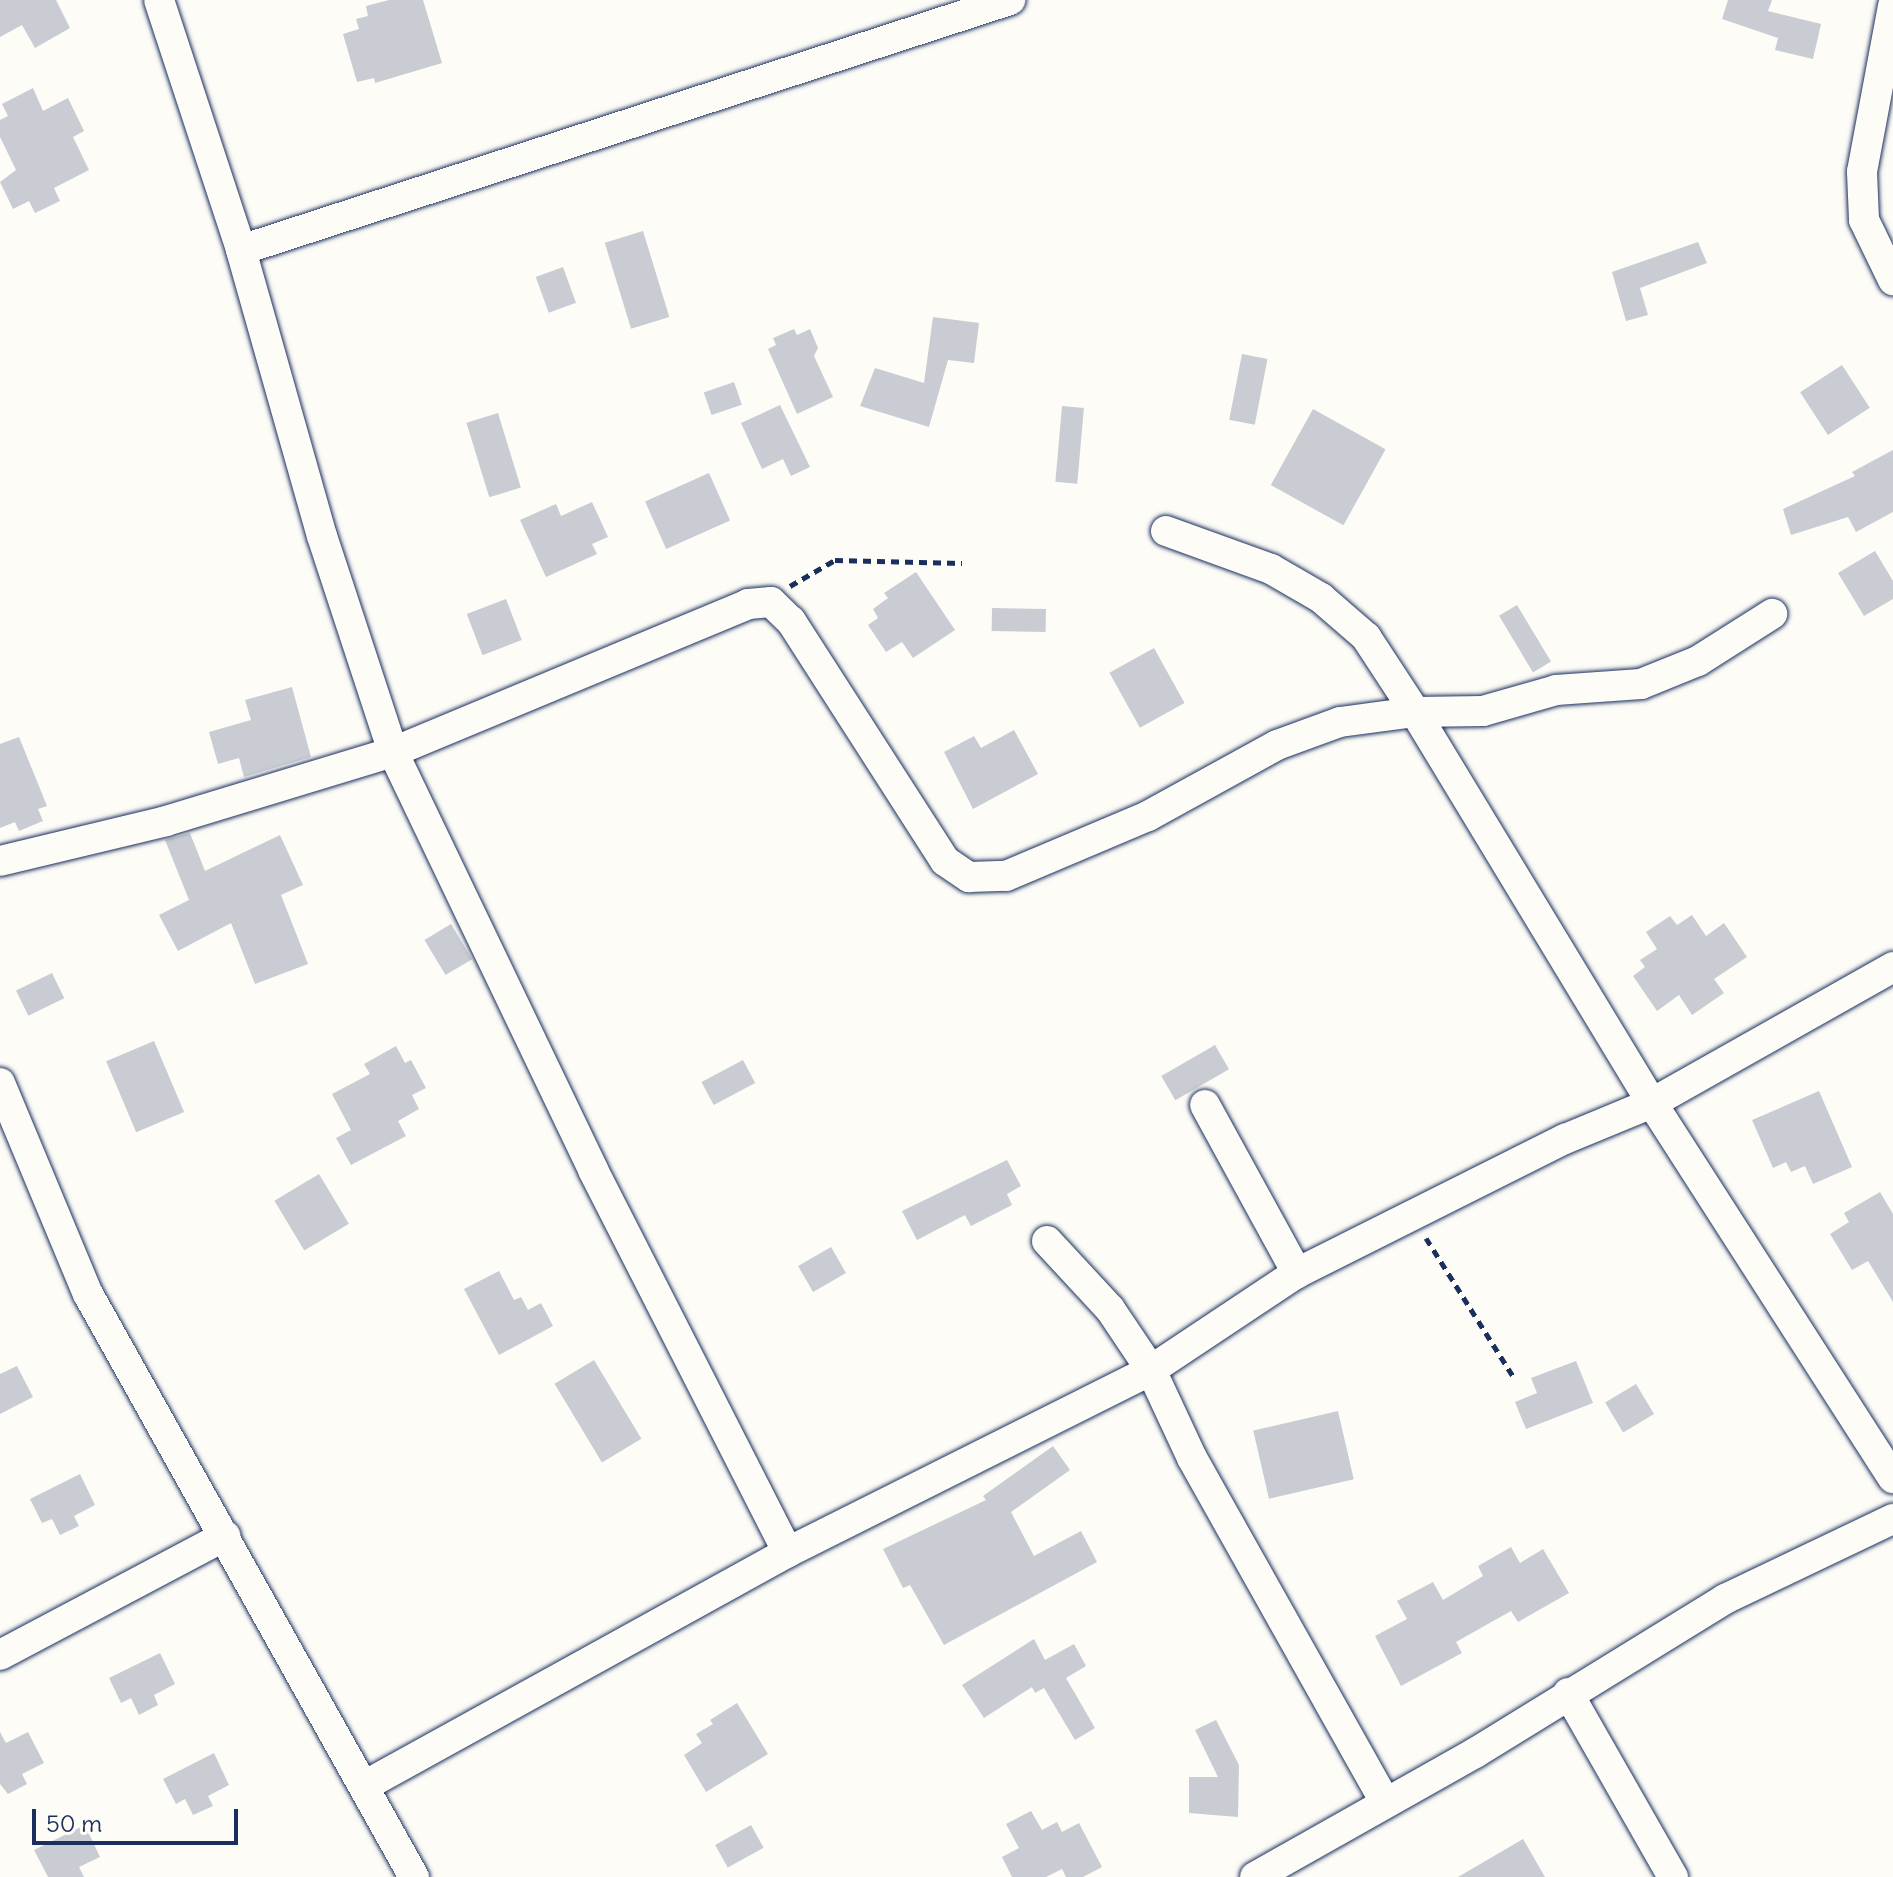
<!DOCTYPE html>
<html>
<head>
<meta charset="utf-8">
<style>
  body { margin:0 }
  #map { position:relative; width:1893px; height:1877px; overflow:hidden; background:#fdfcf7; font-family:Delius,sans-serif }
  div>[style] { position:absolute }
  .building>* { inset:0; background:#c9ccd3; transform-origin:0 0 }
  .path>* { height:5px; margin-top:-2.5px; transform-origin:0; background:repeating-linear-gradient(90deg,#1b2f5e 0 8px,transparent 0 14px) }
  .roads { filter:drop-shadow(0 0 2px #1b2f5e) drop-shadow(0 0 2px #1b2f5e) }
  .street>* { height:30px; margin:-15px; padding:0 15px; transform-origin:15px; border-radius:15px; background:#fdfcf7 }
  span { translate:-50% -50%; white-space:nowrap; text-align:center; line-height:1.15; -webkit-text-stroke:7px #fdfcf7; paint-order:stroke }
  .scale { position:absolute; left:32px; top:1809px; width:206px; height:36px; box-sizing:border-box; border:4px solid #1b2f5e; border-top:0; padding-left:10px; font-size:24px; line-height:28px; white-space:nowrap; color:#1b2f5e; -webkit-text-stroke:6px #fdfcf7; paint-order:stroke }
</style>
</head>
<body>
<div id="map">
  <div class="building">
    <i style="clip-path:polygon(0 0,56px 0,70px 28px,35px 48px,22px 25px,0 37px)"></i>
    <i style="clip-path:polygon(389px 0,423px 0,442px 63px,375px 83px,374px 78px,357px 82px,343px 34px,359px 29px,356px 19px,368px 16px,366px 6px)"></i>
    <i style="clip-path:polygon(1728px 0,1772px 0,1768px 11px,1821px 24px,1813px 59px,1775px 50px,1778px 38px,1722px 19px)"></i>
    <i style="clip-path:polygon(33px 88px,43px 111px,68px 98px,84px 131px,73px 137px,89px 170px,54px 188px,60px 201px,35px 213px,29px 201px,13px 209px,0 182px,16px 170px,0 137px,0 120px,8px 116px,2px 104px)"></i>
    <i style="left:643px;top:231px;width:90px;height:40px;rotate:73deg"></i>
    <i style="clip-path:polygon(1698px 242px,1707px 263px,1640px 288px,1648px 315px,1626px 321px,1612px 272px)"></i>
    <i style="left:563px;top:267px;width:38px;height:29px;rotate:70deg"></i>
    <i style="clip-path:polygon(933px 317px,979px 323px,974px 363px,948px 360px,929px 427px,860px 406px,875px 368px,924px 383px)"></i>
    <i style="clip-path:polygon(794px 329px,797px 335px,810px 329px,818px 348px,814px 356px,833px 397px,797px 414px,768px 349px,776px 345px,773px 338px)"></i>
    <i style="left:1242px;top:354px;width:26px;height:67px;rotate:11deg"></i>
    <i style="left:1842px;top:365px;width:51px;height:50px;rotate:57deg"></i>
    <i style="left:734px;top:382px;width:24px;height:32px;rotate:71deg"></i>
    <i style="clip-path:polygon(780px 405px,810px 467px,791px 476px,783px 459px,762px 469px,741px 423px)"></i>
    <i style="left:1062px;top:406px;width:22px;height:76px;rotate:5deg"></i>
    <i style="left:1313px;top:409px;width:83px;height:87px;rotate:29deg"></i>
    <i style="left:498px;top:413px;width:78px;height:33px;rotate:73deg"></i>
    <i style="clip-path:polygon(1893px 450px,1893px 512px,1856px 532px,1848px 517px,1791px 535px,1783px 509px,1855px 476px,1852px 472px)"></i>
    <i style="left:709px;top:473px;width:52px;height:70px;rotate:66deg"></i>
    <i style="clip-path:polygon(592px 502px,608px 537px,592px 544px,597px 554px,546px 577px,520px 520px,556px 504px,561px 516px)"></i>
    <i style="clip-path:polygon(1875px 551px,1893px 581px,1893px 599px,1864px 616px,1838px 573px)"></i>
    <i style="clip-path:polygon(916px 572px,955px 630px,913px 658px,902px 642px,886px 652px,868px 625px,878px 618px,873px 609px,888px 598px,884px 593px)"></i>
    <i style="left:506px;top:599px;width:44px;height:42px;rotate:69deg"></i>
    <i style="left:1517px;top:605px;width:66px;height:21px;rotate:59deg"></i>
    <i style="left:992px;top:608px;width:54px;height:23px;rotate:1deg"></i>
    <i style="left:1154px;top:648px;width:63px;height:51px;rotate:61deg"></i>
    <i style="clip-path:polygon(292px 687px,311px 757px,244px 777px,239px 758px,218px 764px,209px 732px,251px 720px,245px 700px)"></i>
    <i style="clip-path:polygon(1014px 730px,1038px 774px,973px 809px,944px 752px,974px 736px,981px 748px)"></i>
    <i style="clip-path:polygon(19px 737px,47px 806px,38px 809px,43px 821px,19px 831px,15px 822px,0 828px,0 744px)"></i>
    <i style="clip-path:polygon(190px 833px,205px 871px,280px 835px,303px 885px,281px 895px,308px 964px,255px 984px,231px 923px,178px 951px,159px 915px,189px 900px,165px 840px)"></i>
    <i style="clip-path:polygon(1692px 915px,1706px 936px,1724px 923px,1747px 957px,1714px 979px,1724px 993px,1692px 1015px,1679px 995px,1657px 1011px,1633px 976px,1645px 967px,1640px 960px,1657px 949px,1646px 932px,1670px 916px,1677px 925px)"></i>
    <i style="left:451px;top:924px;width:41px;height:31px;rotate:59deg"></i>
    <i style="left:52px;top:973px;width:28px;height:40px;rotate:64deg"></i>
    <i style="left:154px;top:1041px;width:77px;height:52px;rotate:67deg"></i>
    <i style="left:1215px;top:1045px;width:28px;height:62px;rotate:60deg"></i>
    <i style="clip-path:polygon(396px 1046px,405px 1063px,411px 1060px,426px 1088px,412px 1095px,419px 1109px,398px 1121px,406px 1136px,351px 1165px,336px 1138px,351px 1130px,332px 1094px,370px 1074px,364px 1064px)"></i>
    <i style="left:743px;top:1060px;width:26px;height:47px;rotate:62deg"></i>
    <i style="clip-path:polygon(1819px 1091px,1852px 1167px,1813px 1184px,1805px 1166px,1791px 1172px,1786px 1162px,1773px 1168px,1752px 1120px)"></i>
    <i style="clip-path:polygon(1007px 1160px,1021px 1186px,1007px 1194px,1012px 1205px,971px 1226px,965px 1215px,917px 1240px,902px 1211px)"></i>
    <i style="left:319px;top:1174px;width:58px;height:52px;rotate:59deg"></i>
    <i style="clip-path:polygon(1880px 1192px,1893px 1214px,1893px 1302px,1868px 1261px,1852px 1270px,1830px 1234px,1849px 1222px,1844px 1213px)"></i>
    <i style="left:831px;top:1247px;width:30px;height:38px;rotate:60deg"></i>
    <i style="clip-path:polygon(499px 1271px,514px 1300px,521px 1297px,528px 1310px,541px 1303px,553px 1326px,499px 1355px,464px 1289px)"></i>
    <i style="left:594px;top:1360px;width:92px;height:46px;rotate:59deg"></i>
    <i style="clip-path:polygon(1576px 1361px,1593px 1403px,1526px 1429px,1515px 1402px,1537px 1393px,1531px 1378px)"></i>
    <i style="clip-path:polygon(17px 1366px,33px 1397px,0 1414px,0 1374px)"></i>
    <i style="left:1636px;top:1384px;width:35px;height:36px;rotate:59deg"></i>
    <i style="left:1338px;top:1411px;width:70px;height:87px;rotate:77deg"></i>
    <i style="clip-path:polygon(1053px 1446px,1070px 1470px,1011px 1512px,1034px 1556px,1081px 1531px,1097px 1562px,944px 1645px,910px 1585px,903px 1588px,883px 1549px,986px 1500px,983px 1496px)"></i>
    <i style="clip-path:polygon(80px 1474px,95px 1505px,74px 1516px,79px 1526px,60px 1535px,52px 1519px,42px 1523px,30px 1499px)"></i>
    <i style="clip-path:polygon(1511px 1547px,1520px 1563px,1543px 1549px,1569px 1593px,1518px 1622px,1511px 1611px,1456px 1642px,1462px 1653px,1401px 1686px,1375px 1636px,1407px 1619px,1397px 1601px,1433px 1582px,1443px 1600px,1483px 1576px,1478px 1566px)"></i>
    <i style="clip-path:polygon(1034px 1639px,1045px 1660px,1074px 1644px,1086px 1666px,1066px 1678px,1095px 1728px,1075px 1740px,1044px 1688px,1035px 1693px,1032px 1687px,984px 1718px,962px 1685px)"></i>
    <i style="clip-path:polygon(160px 1653px,175px 1684px,154px 1695px,158px 1705px,139px 1715px,131px 1698px,121px 1703px,109px 1678px)"></i>
    <i style="clip-path:polygon(737px 1703px,768px 1754px,706px 1792px,684px 1755px,702px 1743px,696px 1734px,713px 1724px,710px 1720px)"></i>
    <i style="clip-path:polygon(1216px 1720px,1239px 1765px,1238px 1817px,1189px 1813px,1189px 1777px,1218px 1777px,1195px 1730px)"></i>
    <i style="clip-path:polygon(0 1732px,6px 1743px,28px 1732px,44px 1763px,22px 1774px,27px 1784px,8px 1794px,0 1784px)"></i>
    <i style="clip-path:polygon(214px 1753px,229px 1785px,208px 1796px,213px 1806px,193px 1815px,185px 1799px,176px 1804px,163px 1779px)"></i>
    <i style="clip-path:polygon(1031px 1811px,1042px 1830px,1057px 1822px,1062px 1832px,1079px 1823px,1102px 1867px,1083px 1877px,1066px 1877px,1062px 1869px,1046px 1877px,1012px 1877px,1002px 1857px,1019px 1848px,1006px 1824px)"></i>
    <i style="clip-path:polygon(85px 1825px,100px 1857px,79px 1867px,84px 1877px,48px 1877px,34px 1850px)"></i>
    <i style="left:751px;top:1825px;width:26px;height:41px;rotate:61deg"></i>
    <i style="clip-path:polygon(1523px 1839px,1545px 1877px,1458px 1877px)"></i>
  </div>
  <div class="path">
    <i style="left:790px;top:586px;width:52px;rotate:-30deg"></i>
    <i style="left:835px;top:560px;width:127px;rotate:1.4deg"></i>
    <i style="left:1426px;top:1238px;width:165px;rotate:57.8deg"></i>
  </div>
  <div class="roads">
    <div class="street">
      <i style="left:159px;top:0;width:263px;rotate:71.8deg"></i>
      <i style="left:241px;top:250px;width:297px;rotate:74.2deg"></i>
      <i style="left:322px;top:536px;width:227px;rotate:71.8deg"></i>
      <i style="left:393px;top:752px;width:463px;rotate:64.4deg"></i>
      <i style="left:593px;top:1170px;width:429px;rotate:63deg"></i>
      <i style="left:1893px;top:6px;width:169px;rotate:100.6deg"></i>
      <i style="left:1862px;top:172px;width:48px;rotate:87.6deg"></i>
      <i style="left:1864px;top:220px;width:67px;rotate:64.2deg"></i>
      <i style="left:241px;top:250px;width:809px;rotate:-18.01deg"></i>
      <i style="left:1166px;top:531px;width:112px;rotate:19.9deg"></i>
      <i style="left:1271px;top:569px;width:58px;rotate:30.1deg"></i>
      <i style="left:1321px;top:598px;width:60px;rotate:40.9deg"></i>
      <i style="left:1366px;top:637px;width:90px;rotate:56.8deg"></i>
      <i style="left:1415px;top:712px;width:68px;rotate:-0.8deg"></i>
      <i style="left:1483px;top:711px;width:76px;rotate:-16deg"></i>
      <i style="left:1556px;top:690px;width:85px;rotate:-4deg"></i>
      <i style="left:1641px;top:684px;width:61px;rotate:-22deg"></i>
      <i style="left:1698px;top:661px;width:88px;rotate:-32.4deg"></i>
      <i style="left:0;top:861px;width:171px;rotate:-13.5deg"></i>
      <i style="left:166px;top:821px;width:237px;rotate:-16.9deg"></i>
      <i style="left:393px;top:752px;width:385px;rotate:-22.6deg"></i>
      <i style="left:748px;top:604px;width:23px;rotate:-5deg"></i>
      <i style="left:771px;top:602px;width:28px;rotate:44deg"></i>
      <i style="left:791px;top:621px;width:285px;rotate:57.3deg"></i>
      <i style="left:945px;top:861px;width:29px;rotate:34deg"></i>
      <i style="left:969px;top:877px;width:37px;rotate:-2deg"></i>
      <i style="left:1006px;top:876px;width:154px;rotate:-22.9deg"></i>
      <i style="left:1148px;top:816px;width:147px;rotate:-28.8deg"></i>
      <i style="left:1277px;top:745px;width:67px;rotate:-20.1deg"></i>
      <i style="left:1340px;top:722px;width:76px;rotate:-7.6deg"></i>
      <i style="left:1415px;top:712px;width:457px;rotate:58.8deg"></i>
      <i style="left:1652px;top:1103px;width:446px;rotate:57.3deg"></i>
      <i style="left:0;top:1083px;width:229px;rotate:67.4deg"></i>
      <i style="left:88px;top:1294px;width:668px;rotate:60.79deg"></i>
      <i style="left:1205px;top:1105px;width:192px;rotate:61.3deg"></i>
      <i style="left:1047px;top:1241px;width:93px;rotate:47.2deg"></i>
      <i style="left:1110px;top:1309px;width:73px;rotate:56.1deg"></i>
      <i style="left:1151px;top:1370px;width:97px;rotate:65deg"></i>
      <i style="left:1192px;top:1458px;width:394px;rotate:60.7deg"></i>
      <i style="left:0;top:1655px;width:255px;rotate:-27.9deg"></i>
      <i style="left:1568px;top:1693px;width:212px;rotate:60.3deg"></i>
      <i style="left:366px;top:1785px;width:482px;rotate:-28.9deg"></i>
      <i style="left:788px;top:1552px;width:406px;rotate:-26.6deg"></i>
      <i style="left:1151px;top:1370px;width:175px;rotate:-33.6deg"></i>
      <i style="left:1297px;top:1273px;width:300px;rotate:-26.6deg"></i>
      <i style="left:1565px;top:1139px;width:94px;rotate:-22.5deg"></i>
      <i style="left:1652px;top:1103px;width:277px;rotate:-29.4deg"></i>
      <i style="left:1255px;top:1877px;width:253px;rotate:-29.4deg"></i>
      <i style="left:1475px;top:1753px;width:294px;rotate:-31.6deg"></i>
      <i style="left:1725px;top:1599px;width:186px;rotate:-25.5deg"></i>
    </div>
  </div>
  <div class="scale">50 m</div>
</div>
</body>
</html>
